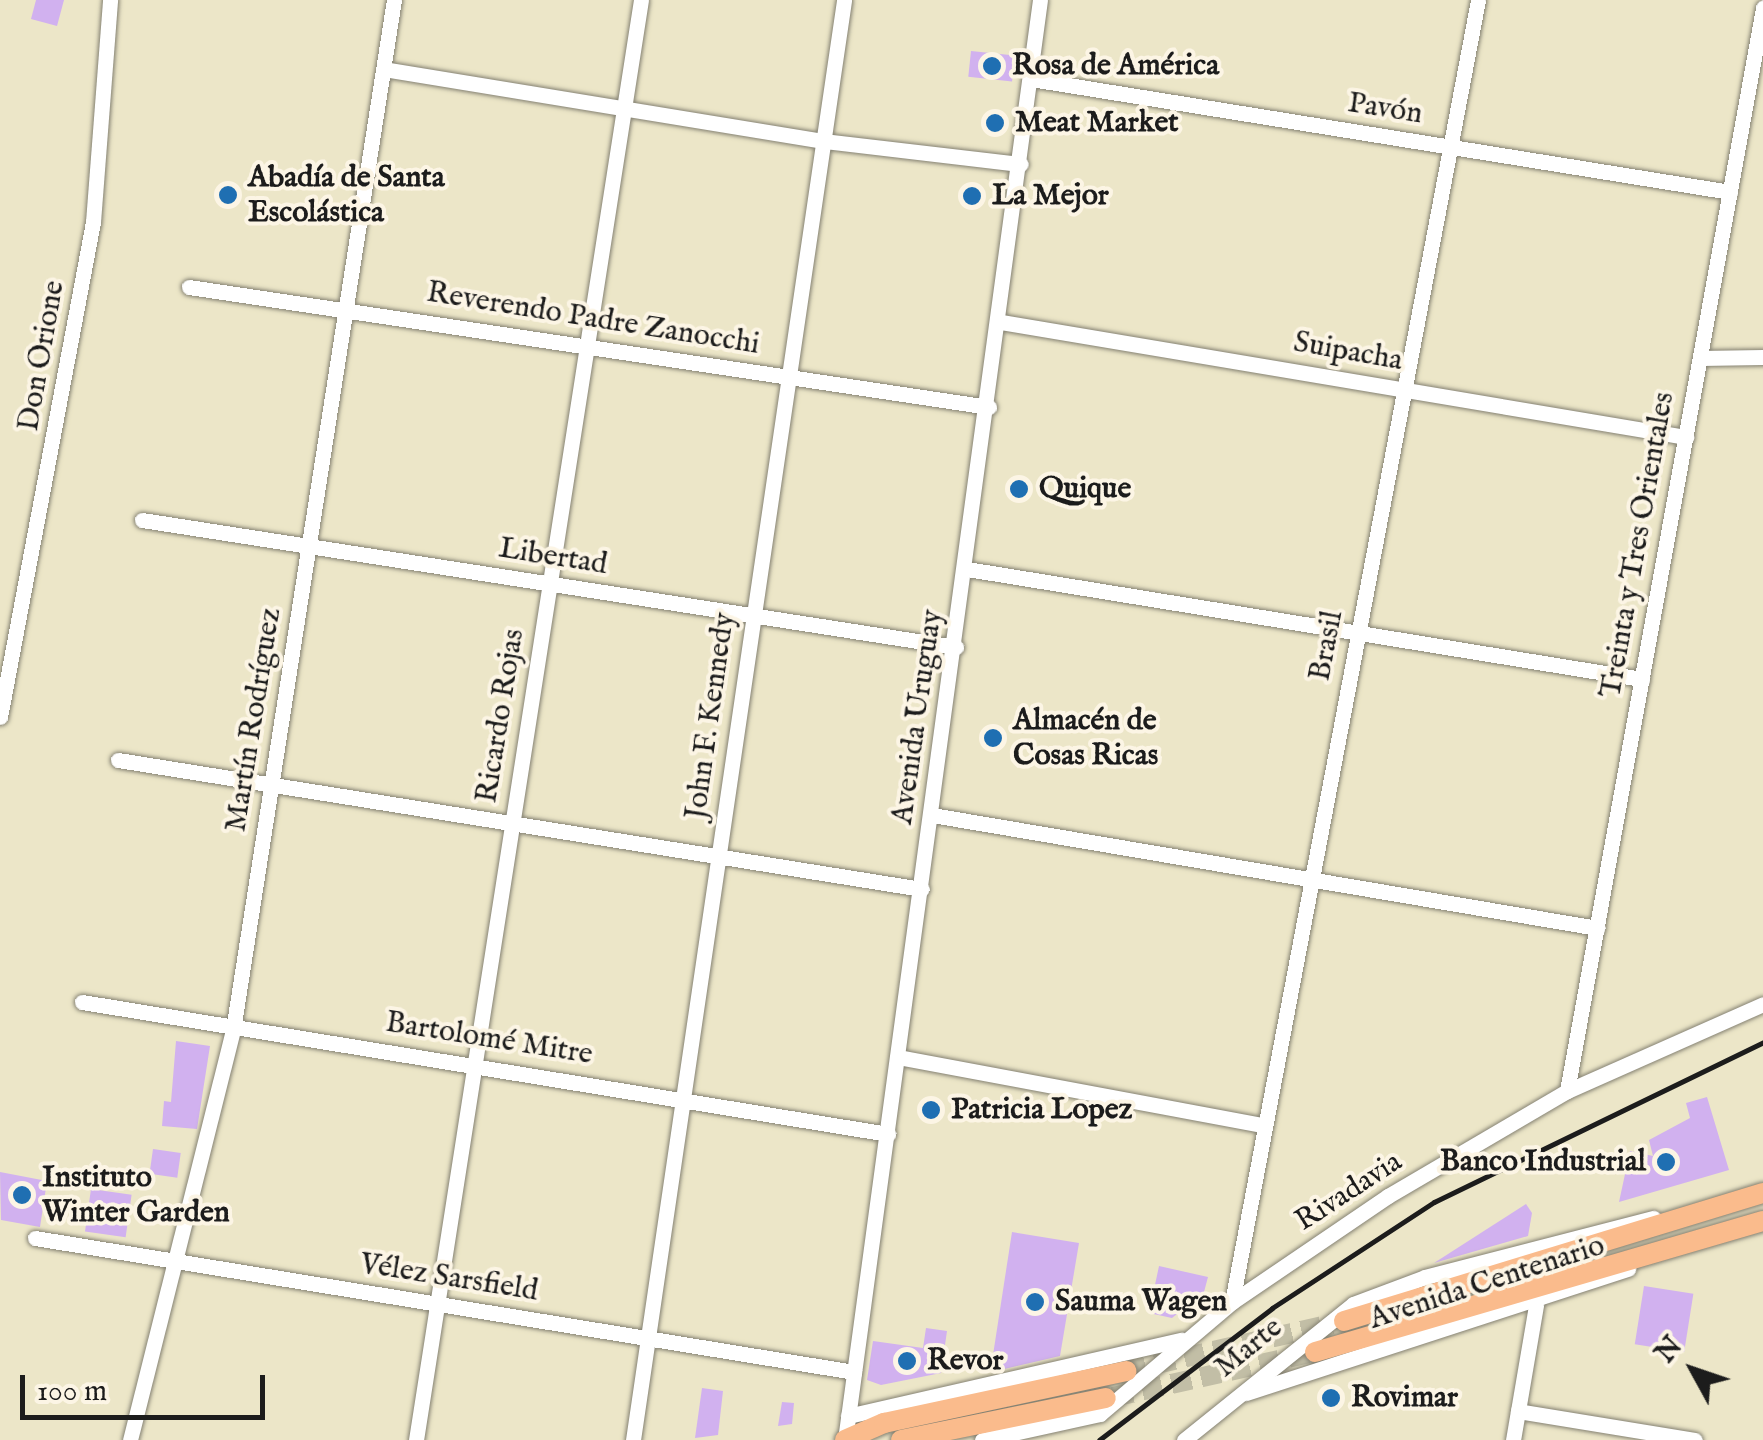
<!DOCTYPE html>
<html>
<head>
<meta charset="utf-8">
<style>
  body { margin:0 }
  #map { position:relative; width:1763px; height:1440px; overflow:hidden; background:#ece6c8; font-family:"IM FELL English",serif }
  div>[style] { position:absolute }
  .building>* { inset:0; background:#d1b1ef; transform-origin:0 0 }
  .major-tunnel>* { height:20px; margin-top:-10px; transform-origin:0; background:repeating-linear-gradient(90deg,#c2bea6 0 20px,transparent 0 30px) }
  .roads { filter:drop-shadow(0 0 2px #848172) drop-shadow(0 0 2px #848172) }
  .minor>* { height:15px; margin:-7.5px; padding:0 7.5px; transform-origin:7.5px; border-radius:7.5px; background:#fff }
  .major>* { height:20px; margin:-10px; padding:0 10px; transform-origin:10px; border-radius:10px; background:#fabb8c }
  .rail>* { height:5px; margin:-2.5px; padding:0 2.5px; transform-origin:2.5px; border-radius:2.5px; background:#1c1c1c }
  .dots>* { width:28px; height:28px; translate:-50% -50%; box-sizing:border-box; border:5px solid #fcf5e5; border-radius:50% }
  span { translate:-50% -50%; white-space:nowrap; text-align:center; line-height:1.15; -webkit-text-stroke:8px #fcf5e5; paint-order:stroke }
  .poi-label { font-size:30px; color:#1c1c1c; font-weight:700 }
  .left { translate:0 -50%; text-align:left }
  .right { translate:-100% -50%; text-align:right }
  .street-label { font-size:30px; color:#1c1c1c }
  .north { position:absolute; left:1643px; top:1320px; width:100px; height:100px; -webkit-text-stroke:8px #fcf5e5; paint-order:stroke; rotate:310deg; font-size:28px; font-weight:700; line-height:40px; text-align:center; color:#1c1c1c }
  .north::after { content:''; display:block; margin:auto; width:35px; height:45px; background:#1c1c1c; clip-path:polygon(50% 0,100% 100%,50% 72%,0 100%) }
  .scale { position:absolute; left:20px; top:1375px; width:245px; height:45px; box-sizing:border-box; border:5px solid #1c1c1c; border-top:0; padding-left:12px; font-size:30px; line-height:35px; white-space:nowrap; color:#1c1c1c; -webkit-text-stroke:8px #fcf5e5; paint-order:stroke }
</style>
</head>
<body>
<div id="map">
  <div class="building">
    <i style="clip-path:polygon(36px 0,64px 0,57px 26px,31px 19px)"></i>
    <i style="left:971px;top:51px;width:44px;height:26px;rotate:6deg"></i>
    <i style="clip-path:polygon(176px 1041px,210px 1046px,197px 1129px,162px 1126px,164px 1101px,171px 1102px)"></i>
    <i style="clip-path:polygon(1707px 1097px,1729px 1170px,1619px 1202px,1630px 1151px,1653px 1156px,1649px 1140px,1690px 1118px,1686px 1103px)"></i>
    <i style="left:153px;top:1149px;width:28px;height:25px;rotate:8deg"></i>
    <i style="clip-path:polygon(0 1172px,47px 1181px,40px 1227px,1px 1220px)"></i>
    <i style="left:91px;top:1189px;width:41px;height:43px;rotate:8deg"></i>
    <i style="clip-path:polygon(1526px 1204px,1532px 1213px,1528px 1236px,1434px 1263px)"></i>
    <i style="clip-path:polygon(1012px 1232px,1079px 1243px,1060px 1356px,996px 1371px,991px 1368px)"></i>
    <i style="clip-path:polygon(1159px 1266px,1208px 1277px,1204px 1292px,1172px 1318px,1149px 1313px)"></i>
    <i style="left:1644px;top:1286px;width:50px;height:59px;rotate:9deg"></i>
    <i style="clip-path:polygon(926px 1328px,947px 1331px,941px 1373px,881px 1385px,867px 1380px,873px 1341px,923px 1348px)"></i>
    <i style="clip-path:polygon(702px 1388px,723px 1391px,718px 1435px,695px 1438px)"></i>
    <i style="clip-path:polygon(782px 1402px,794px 1403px,792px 1424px,778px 1426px)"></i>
  </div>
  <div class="major-tunnel">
    <i style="left:1126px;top:1371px;width:211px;rotate:-12.9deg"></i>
    <i style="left:1113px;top:1397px;width:207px;rotate:-12.6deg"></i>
  </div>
  <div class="roads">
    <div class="minor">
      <i style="left:384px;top:69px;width:446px;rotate:9.3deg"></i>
      <i style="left:824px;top:141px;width:198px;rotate:6.7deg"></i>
      <i style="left:1031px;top:79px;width:708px;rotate:9.18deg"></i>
      <i style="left:189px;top:287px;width:809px;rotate:8.53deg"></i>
      <i style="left:1001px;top:322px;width:695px;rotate:9.53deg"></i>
      <i style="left:1700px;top:358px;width:63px;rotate:-0.9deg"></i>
      <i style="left:142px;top:520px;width:824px;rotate:8.87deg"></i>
      <i style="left:967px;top:569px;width:684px;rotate:9.26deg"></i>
      <i style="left:0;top:717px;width:504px;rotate:-79.36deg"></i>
      <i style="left:93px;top:222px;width:223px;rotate:-85.6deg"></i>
      <i style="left:118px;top:760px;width:814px;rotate:9.12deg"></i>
      <i style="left:932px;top:815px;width:675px;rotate:9.64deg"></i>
      <i style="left:82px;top:1002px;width:817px;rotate:9.3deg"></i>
      <i style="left:898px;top:1057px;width:373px;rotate:10.6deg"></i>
      <i style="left:1567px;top:1091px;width:1101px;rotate:-79.74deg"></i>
      <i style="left:35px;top:1238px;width:830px;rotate:9.29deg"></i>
      <i style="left:1232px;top:1302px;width:1325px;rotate:-79.3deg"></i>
      <i style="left:1246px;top:1393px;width:402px;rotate:-18deg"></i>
      <i style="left:1518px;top:1411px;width:179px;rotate:9.3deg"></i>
      <i style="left:848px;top:1416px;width:342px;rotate:-12.9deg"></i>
      <i style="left:130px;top:1440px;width:423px;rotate:-75.9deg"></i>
      <i style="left:233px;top:1030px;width:1043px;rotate:-81.12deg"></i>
      <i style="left:416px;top:1440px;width:1457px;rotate:-81.12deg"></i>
      <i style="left:633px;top:1440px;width:1455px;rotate:-81.66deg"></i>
      <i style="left:845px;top:1440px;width:1453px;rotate:-82.29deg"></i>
      <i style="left:982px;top:1440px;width:121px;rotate:-12.4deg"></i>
      <i style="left:1100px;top:1414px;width:173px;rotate:-40.3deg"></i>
      <i style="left:1232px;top:1302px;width:189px;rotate:-34.2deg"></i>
      <i style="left:1388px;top:1196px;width:208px;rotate:-30.4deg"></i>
      <i style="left:1567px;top:1091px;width:214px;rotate:-23.9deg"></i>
      <i style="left:1184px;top:1440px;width:217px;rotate:-38.8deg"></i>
      <i style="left:1353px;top:1304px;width:77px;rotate:-20.6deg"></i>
      <i style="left:1425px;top:1277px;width:236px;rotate:-14.5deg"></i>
      <i style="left:1513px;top:1440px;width:137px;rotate:-80.3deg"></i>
    </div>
    <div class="major">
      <i style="left:1344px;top:1321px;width:438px;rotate:-17deg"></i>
      <i style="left:1315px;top:1352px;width:467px;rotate:-16.3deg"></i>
      <i style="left:845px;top:1440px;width:43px;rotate:-23.6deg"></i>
      <i style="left:884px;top:1423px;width:248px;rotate:-12.1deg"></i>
      <i style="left:901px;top:1440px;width:209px;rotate:-11.6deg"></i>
    </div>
  </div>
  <div class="rail">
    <i style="left:1099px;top:1440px;width:218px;rotate:-37.3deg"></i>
    <i style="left:1272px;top:1308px;width:194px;rotate:-33.2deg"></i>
    <i style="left:1434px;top:1202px;width:366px;rotate:-25.9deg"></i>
  </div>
  <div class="dots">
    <i style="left:992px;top:66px;background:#1f6fb2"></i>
    <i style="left:995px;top:123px;background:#1f6fb2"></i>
    <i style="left:228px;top:195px;background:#1f6fb2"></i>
    <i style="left:972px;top:196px;background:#1f6fb2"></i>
    <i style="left:1019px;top:489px;background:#1f6fb2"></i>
    <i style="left:993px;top:738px;background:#1f6fb2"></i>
    <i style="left:931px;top:1110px;background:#1f6fb2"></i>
    <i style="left:1666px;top:1162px;background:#1f6fb2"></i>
    <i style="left:22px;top:1195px;background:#1f6fb2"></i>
    <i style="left:1035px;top:1302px;background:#1f6fb2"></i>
    <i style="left:907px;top:1361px;background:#1f6fb2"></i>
    <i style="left:1331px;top:1398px;background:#1f6fb2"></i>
  </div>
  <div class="poi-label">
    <span class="left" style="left:1012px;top:66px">Rosa de América</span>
    <span class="left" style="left:1015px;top:123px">Meat Market</span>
    <span class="left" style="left:248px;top:195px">Abadía de Santa<br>Escolástica</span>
    <span class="left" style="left:992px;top:196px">La Mejor</span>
    <span class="left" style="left:1039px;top:489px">Quique</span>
    <span class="left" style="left:1013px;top:738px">Almacén de<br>Cosas Ricas</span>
    <span class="left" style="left:951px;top:1110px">Patricia Lopez</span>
    <span class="right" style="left:1646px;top:1162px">Banco Industrial</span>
    <span class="left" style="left:42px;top:1195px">Instituto<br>Winter Garden</span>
    <span class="left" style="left:1055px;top:1302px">Sauma Wagen</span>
    <span class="left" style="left:927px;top:1361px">Revor</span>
    <span class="left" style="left:1351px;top:1398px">Rovimar</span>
  </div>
  <div class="street-label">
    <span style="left:1385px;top:109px;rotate:9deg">Pavón</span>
    <span style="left:593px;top:319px;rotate:9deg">Reverendo Padre Zanocchi</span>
    <span style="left:1348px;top:352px;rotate:10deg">Suipacha</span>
    <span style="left:42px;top:356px;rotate:-80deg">Don Orione</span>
    <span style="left:1638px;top:545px;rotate:-80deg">Treinta y Tres Orientales</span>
    <span style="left:553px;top:557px;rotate:9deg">Libertad</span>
    <span style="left:1327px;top:646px;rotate:-79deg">Brasil</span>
    <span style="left:501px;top:716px;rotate:-81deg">Ricardo Rojas</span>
    <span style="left:711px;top:716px;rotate:-82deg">John F. Kennedy</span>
    <span style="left:918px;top:717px;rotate:-82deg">Avenida Uruguay</span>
    <span style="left:254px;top:720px;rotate:-81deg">Martín Rodríguez</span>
    <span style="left:489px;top:1039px;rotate:9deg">Bartolomé Mitre</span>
    <span style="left:1349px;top:1192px;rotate:-33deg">Rivadavia</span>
    <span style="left:449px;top:1278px;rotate:9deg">Vélez Sarsfield</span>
    <span style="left:1487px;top:1283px;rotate:-18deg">Avenida Centenario</span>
    <span style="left:1249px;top:1348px;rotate:-39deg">Marte</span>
  </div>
  <div class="north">N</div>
  <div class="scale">100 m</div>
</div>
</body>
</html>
